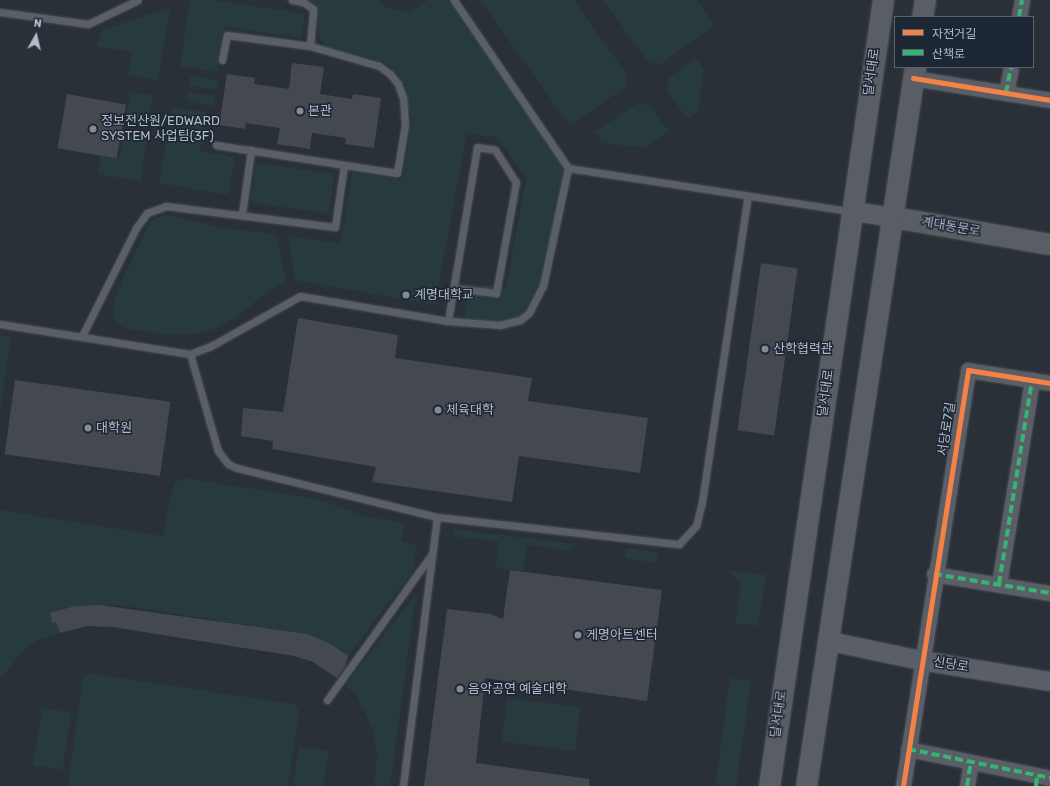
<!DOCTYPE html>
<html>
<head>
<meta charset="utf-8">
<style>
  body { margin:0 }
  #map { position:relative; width:1050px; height:786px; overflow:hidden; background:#2a3038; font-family:Rubik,"Noto Sans KR",sans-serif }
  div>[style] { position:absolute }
  .green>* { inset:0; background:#273a3e; transform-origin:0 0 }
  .building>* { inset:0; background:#444950; transform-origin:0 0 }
  .roads { filter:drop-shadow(0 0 1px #484c53) drop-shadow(0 0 1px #484c53) }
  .service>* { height:7px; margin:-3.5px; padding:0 3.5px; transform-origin:3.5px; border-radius:3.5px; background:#5a5e66 }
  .minor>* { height:15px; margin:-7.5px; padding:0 7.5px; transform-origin:7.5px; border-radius:7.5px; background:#5a5e66 }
  .tertiary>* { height:19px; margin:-9.5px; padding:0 9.5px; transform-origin:9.5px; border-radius:9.5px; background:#5a5e66 }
  .secondary>* { height:21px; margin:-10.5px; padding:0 10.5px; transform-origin:10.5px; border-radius:10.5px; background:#595d64 }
  .quiet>* { height:4px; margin-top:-2px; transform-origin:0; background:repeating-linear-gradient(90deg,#33b770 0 8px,transparent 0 12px) }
  .cycleway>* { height:5px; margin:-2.5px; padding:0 2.5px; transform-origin:2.5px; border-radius:2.5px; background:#f48246 }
  .dots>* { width:11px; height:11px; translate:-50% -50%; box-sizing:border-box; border:2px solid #1d2633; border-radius:50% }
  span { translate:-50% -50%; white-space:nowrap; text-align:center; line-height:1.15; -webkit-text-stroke:3px #1d2633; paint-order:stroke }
  .street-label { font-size:13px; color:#b4bcc9 }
  .poi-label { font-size:13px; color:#b4bcc9 }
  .left { translate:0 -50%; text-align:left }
  .legend { position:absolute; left:894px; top:16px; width:140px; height:52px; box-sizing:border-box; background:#1d2633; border:1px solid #59626f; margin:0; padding:5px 7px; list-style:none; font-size:12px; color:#b4bcc9 }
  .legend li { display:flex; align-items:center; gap:8px; height:20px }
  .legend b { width:20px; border:1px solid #59626f }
  .north { position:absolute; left:16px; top:16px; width:40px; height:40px; -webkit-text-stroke:3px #1d2633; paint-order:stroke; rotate:8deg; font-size:11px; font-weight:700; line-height:16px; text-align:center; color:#b4bcc9 }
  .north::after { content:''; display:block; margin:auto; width:14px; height:18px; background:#b4bcc9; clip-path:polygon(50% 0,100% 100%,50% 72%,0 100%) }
</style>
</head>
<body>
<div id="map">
  <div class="green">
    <i style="clip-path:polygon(190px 0,212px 0,305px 14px,301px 38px,224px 26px,217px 72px,180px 66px)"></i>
    <i style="clip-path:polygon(280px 0,380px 0,386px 8px,411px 12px,428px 0,454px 0,568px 168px,543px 286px,529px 313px,500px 325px,464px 322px,470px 283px,506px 288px,526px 179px,498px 138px,467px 133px,435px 305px,295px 280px,288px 236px,341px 244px,352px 172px,402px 180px,412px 119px,399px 79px,391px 67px,384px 62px,325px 48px,310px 11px)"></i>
    <i style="clip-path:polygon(480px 0,574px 0,627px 75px,627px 86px,570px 126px)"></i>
    <i style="clip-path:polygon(603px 0,697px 0,715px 25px,659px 65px,648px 62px)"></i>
    <i style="clip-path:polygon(170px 7px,158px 80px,128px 75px,132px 52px,96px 46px,103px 30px)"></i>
    <i style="clip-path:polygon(696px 58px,704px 69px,698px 111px,688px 119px,667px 91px,669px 77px)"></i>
    <i style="left:190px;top:76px;width:28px;height:10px;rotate:8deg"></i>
    <i style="left:130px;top:92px;width:23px;height:31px;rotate:7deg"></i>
    <i style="left:188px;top:92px;width:28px;height:10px;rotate:8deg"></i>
    <i style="clip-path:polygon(638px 103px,650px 106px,669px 131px,645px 148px,602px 143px,594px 132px)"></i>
    <i style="clip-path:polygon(172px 107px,206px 112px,200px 151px,235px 157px,229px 195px,159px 183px)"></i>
    <i style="clip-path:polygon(123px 135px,147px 138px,141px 181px,98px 174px,101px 156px,120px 158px)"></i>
    <i style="left:256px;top:163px;width:79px;height:40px;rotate:8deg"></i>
    <i style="clip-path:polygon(167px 215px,221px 228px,276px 234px,286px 281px,268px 291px,234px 319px,203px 333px,167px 334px,132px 330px,118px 324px,113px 314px,115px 296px,150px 222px,158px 217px)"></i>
    <i style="clip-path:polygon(0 336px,11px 337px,0 411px)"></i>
    <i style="clip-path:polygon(184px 478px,317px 499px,368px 517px,404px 523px,402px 541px,416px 544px,413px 571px,348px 656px,331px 644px,307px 634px,118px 605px,88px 605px,50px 613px,52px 623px,56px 622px,60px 633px,42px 638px,27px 647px,0 679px,0 510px,163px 536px,172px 490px,175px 483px)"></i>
    <i style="clip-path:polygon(454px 529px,573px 544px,572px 551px,527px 545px,523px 571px,496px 568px,499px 542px,453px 536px)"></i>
    <i style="left:627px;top:548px;width:32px;height:10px;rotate:9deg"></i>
    <i style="clip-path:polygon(728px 570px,766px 575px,758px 626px,735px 623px,741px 584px)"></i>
    <i style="clip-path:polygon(416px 594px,390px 786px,374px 786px,377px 757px,373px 729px,357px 696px,345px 685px)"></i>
    <i style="clip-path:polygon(93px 674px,294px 704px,299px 711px,288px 786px,68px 786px,83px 675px)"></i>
    <i style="clip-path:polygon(730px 678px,751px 681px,736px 786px,718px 786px,716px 781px)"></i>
    <i style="left:507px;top:698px;width:74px;height:44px;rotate:7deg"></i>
    <i style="left:42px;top:708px;width:30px;height:58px;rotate:9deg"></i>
    <i style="clip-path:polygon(299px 746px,329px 751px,323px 786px,293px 786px)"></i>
  </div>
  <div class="building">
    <i style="clip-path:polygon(292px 63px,324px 67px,320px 94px,352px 99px,353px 94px,381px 98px,374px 148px,345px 144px,346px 138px,312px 133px,310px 149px,277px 144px,280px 128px,246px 123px,245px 129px,219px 125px,227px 74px,255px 78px,254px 84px,289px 89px)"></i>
    <i style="left:67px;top:94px;width:60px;height:55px;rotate:10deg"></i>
    <i style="left:761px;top:263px;width:37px;height:169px;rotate:8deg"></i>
    <i style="clip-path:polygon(298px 318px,398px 335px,395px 358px,532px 378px,528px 401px,648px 418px,640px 473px,519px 456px,512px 502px,372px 482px,376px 467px,272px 449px,273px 441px,241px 436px,243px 408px,283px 412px)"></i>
    <i style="left:15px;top:380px;width:157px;height:75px;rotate:8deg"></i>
    <i style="clip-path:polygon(510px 570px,662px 590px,647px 701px,485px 678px,476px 763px,589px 779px,589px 786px,424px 786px,447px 609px,490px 614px,503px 619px)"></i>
    <i style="clip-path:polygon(100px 605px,307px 634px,331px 644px,348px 656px,345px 667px,337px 678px,313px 662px,294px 656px,113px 627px,87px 626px,60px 633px,56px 622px,52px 623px,50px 613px,75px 606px)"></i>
  </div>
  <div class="roads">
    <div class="service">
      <i style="left:454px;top:0;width:203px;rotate:55.8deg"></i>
      <i style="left:0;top:12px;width:89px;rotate:7.8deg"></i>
      <i style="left:88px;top:24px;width:55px;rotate:-25.6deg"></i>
      <i style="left:222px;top:60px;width:25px;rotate:-79deg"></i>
      <i style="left:227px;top:35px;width:84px;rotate:7.5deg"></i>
      <i style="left:216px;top:145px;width:183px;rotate:8.8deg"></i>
      <i style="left:397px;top:173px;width:49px;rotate:-80.5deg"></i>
      <i style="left:405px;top:125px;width:27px;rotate:-94deg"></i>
      <i style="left:403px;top:98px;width:15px;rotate:-110deg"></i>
      <i style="left:398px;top:84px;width:13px;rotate:-129deg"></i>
      <i style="left:390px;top:74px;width:14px;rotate:-144deg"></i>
      <i style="left:379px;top:66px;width:72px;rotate:-163.8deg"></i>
      <i style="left:310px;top:46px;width:37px;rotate:-85deg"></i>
      <i style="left:313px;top:9px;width:12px;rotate:-145deg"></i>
      <i style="left:303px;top:2px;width:11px;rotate:-170deg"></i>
      <i style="left:242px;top:214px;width:65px;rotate:-82deg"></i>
      <i style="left:448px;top:321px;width:176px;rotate:-80.5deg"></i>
      <i style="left:477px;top:147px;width:18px;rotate:9deg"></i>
      <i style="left:495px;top:150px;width:38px;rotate:57deg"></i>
      <i style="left:516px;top:182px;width:113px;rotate:100.2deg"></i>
      <i style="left:496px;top:293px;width:42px;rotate:-173.2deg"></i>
      <i style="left:0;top:324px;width:192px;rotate:9deg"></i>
      <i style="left:190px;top:354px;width:22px;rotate:-21deg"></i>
      <i style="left:211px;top:346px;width:102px;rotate:-29.3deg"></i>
      <i style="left:300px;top:296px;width:150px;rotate:9.6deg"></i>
      <i style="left:448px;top:321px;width:52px;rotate:4.4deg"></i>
      <i style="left:500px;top:325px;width:21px;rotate:-14deg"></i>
      <i style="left:520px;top:320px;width:11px;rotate:-38deg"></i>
      <i style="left:529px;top:313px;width:30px;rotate:-63deg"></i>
      <i style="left:543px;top:286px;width:121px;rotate:-78deg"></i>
      <i style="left:568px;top:168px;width:285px;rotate:8.7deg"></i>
      <i style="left:82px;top:336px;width:121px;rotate:-63.4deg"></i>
      <i style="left:136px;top:228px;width:19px;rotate:-54deg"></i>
      <i style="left:147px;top:213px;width:20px;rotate:-20deg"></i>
      <i style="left:166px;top:206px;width:170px;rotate:7.1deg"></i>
      <i style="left:335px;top:227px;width:63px;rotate:-81.7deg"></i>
      <i style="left:190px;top:354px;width:101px;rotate:73.9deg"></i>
      <i style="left:218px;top:451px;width:16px;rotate:52deg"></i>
      <i style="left:228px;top:464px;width:10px;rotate:24deg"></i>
      <i style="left:237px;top:468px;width:206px;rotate:13.8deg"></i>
      <i style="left:437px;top:517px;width:244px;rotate:6.4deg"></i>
      <i style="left:679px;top:544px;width:25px;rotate:-47deg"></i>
      <i style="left:696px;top:526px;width:25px;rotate:-76deg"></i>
      <i style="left:702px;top:502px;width:310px;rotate:-81.5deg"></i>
      <i style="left:327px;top:700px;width:180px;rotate:-54.3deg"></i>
      <i style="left:403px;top:786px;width:271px;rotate:-82.8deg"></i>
    </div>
    <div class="minor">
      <i style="left:1019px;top:17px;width:17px;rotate:-80deg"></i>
      <i style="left:913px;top:78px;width:139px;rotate:9.1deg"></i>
      <i style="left:1006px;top:93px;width:26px;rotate:-79deg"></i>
      <i style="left:934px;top:574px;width:118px;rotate:9.3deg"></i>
      <i style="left:999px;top:584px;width:207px;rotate:-80.8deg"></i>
      <i style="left:908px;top:749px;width:145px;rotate:11.5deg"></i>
      <i style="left:903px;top:786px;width:421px;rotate:-81.1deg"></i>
      <i style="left:968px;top:370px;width:83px;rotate:9deg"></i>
      <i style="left:967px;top:786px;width:24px;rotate:-81deg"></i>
    </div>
    <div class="tertiary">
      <i style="left:853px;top:211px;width:40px;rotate:8.5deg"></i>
      <i style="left:830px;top:641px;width:92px;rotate:11.9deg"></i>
      <i style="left:920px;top:660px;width:132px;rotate:9.2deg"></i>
    </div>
    <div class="secondary">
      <i style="left:922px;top:17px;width:17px;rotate:-80deg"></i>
      <i style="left:893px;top:217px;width:159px;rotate:9.8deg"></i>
      <i style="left:769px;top:786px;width:794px;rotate:-81.75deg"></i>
      <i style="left:806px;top:786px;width:727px;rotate:-81.38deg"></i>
    </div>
  </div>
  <div class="quiet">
    <i style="left:1019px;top:17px;width:17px;rotate:-80deg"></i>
    <i style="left:1006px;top:93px;width:26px;rotate:-79deg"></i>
    <i style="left:934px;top:574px;width:118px;rotate:9.3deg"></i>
    <i style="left:999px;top:584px;width:207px;rotate:-80.8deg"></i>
    <i style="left:908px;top:749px;width:145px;rotate:11.5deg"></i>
    <i style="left:967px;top:786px;width:24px;rotate:-81deg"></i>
    <i style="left:1036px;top:786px;width:10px;rotate:-84deg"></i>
  </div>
  <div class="cycleway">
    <i style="left:913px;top:78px;width:139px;rotate:9.1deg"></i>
    <i style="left:903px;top:786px;width:421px;rotate:-81.1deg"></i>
    <i style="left:968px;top:370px;width:83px;rotate:9deg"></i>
  </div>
  <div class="dots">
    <i style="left:300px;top:111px;background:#848b96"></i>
    <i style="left:93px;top:129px;background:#848b96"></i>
    <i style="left:406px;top:295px;background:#848b96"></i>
    <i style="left:765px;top:349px;background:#848b96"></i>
    <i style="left:438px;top:410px;background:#848b96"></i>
    <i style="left:88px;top:428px;background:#848b96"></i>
    <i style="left:578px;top:635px;background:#848b96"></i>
    <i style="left:460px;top:689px;background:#848b96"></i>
  </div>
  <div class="street-label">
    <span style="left:872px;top:72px;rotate:-82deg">달서대로</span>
    <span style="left:951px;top:227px;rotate:10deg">계대동문로</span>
    <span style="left:826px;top:393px;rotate:-82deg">달서대로</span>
    <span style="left:947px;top:429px;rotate:-81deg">서당로7길</span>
    <span style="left:951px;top:665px;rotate:9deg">신당로</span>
    <span style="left:779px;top:714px;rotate:-82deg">달서대로</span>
  </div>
  <div class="poi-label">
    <span class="left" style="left:308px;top:111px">본관</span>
    <span class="left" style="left:101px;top:129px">정보전산원/EDWARD<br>SYSTEM 사업팀(3F)</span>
    <span class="left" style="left:414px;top:295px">계명대학교</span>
    <span class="left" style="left:773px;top:349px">산학협력관</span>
    <span class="left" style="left:446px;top:410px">체육대학</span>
    <span class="left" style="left:96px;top:428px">대학원</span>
    <span class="left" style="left:586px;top:635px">게명아트센터</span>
    <span class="left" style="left:468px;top:689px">음악공연 예술대학</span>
  </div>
  <ul class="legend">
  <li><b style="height:5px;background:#f48246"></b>자전거길</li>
  <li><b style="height:5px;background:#33b770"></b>산책로</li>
  </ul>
  <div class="north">N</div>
</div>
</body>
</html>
